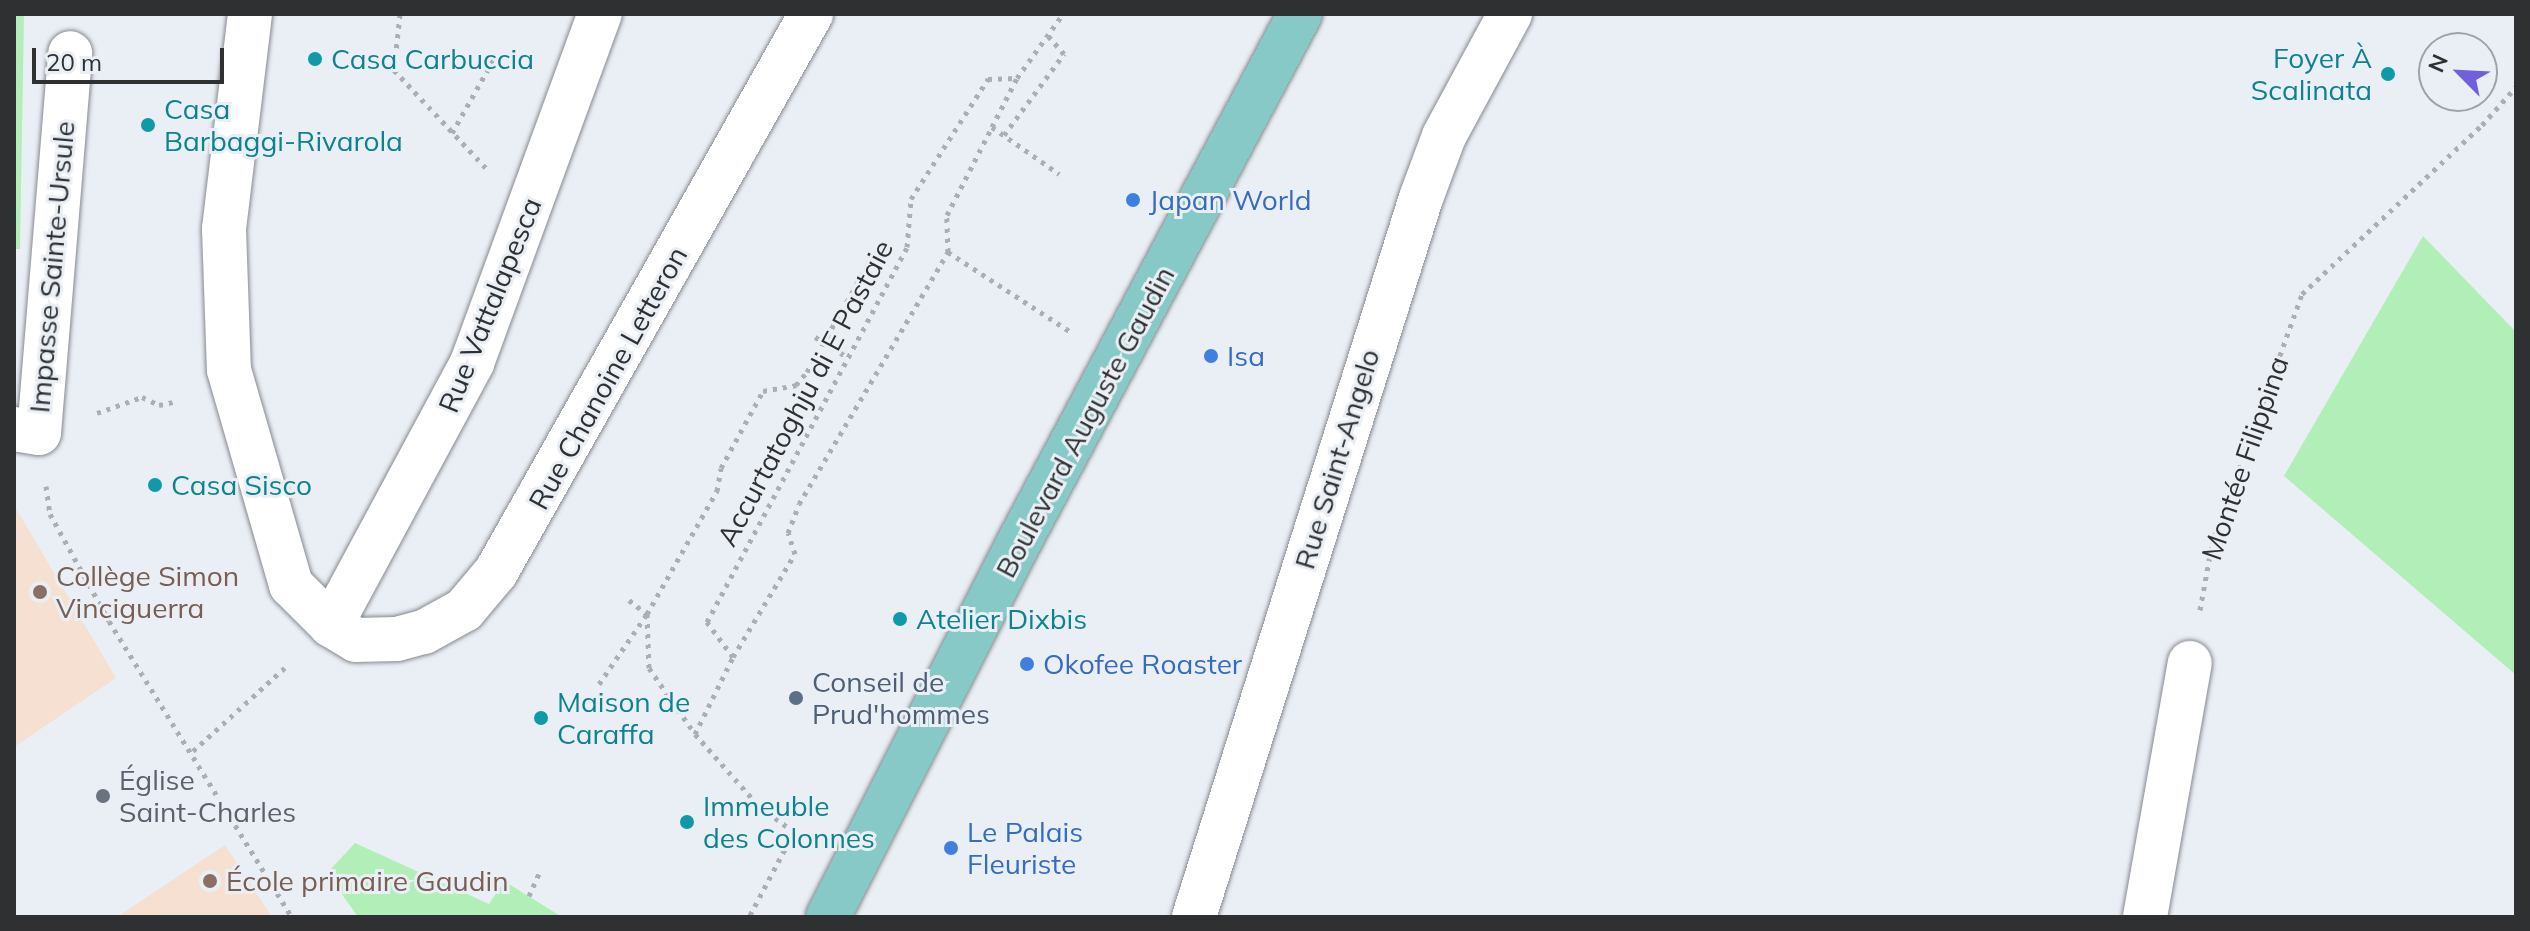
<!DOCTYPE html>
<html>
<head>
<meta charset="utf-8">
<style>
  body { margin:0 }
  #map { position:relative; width:2530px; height:931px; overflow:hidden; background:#eaeff5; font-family:Mulish,sans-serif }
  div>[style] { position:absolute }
  .education>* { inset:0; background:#f5e0d2 }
  .green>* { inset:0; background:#b2eeb7 }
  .path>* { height:5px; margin-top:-2.5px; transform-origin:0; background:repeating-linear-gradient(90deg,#abafb4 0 4px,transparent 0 10px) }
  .roads { filter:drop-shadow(0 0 2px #868a90) drop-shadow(0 0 2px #868a90) }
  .minor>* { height:44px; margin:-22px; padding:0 22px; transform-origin:22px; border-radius:22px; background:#fff }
  .major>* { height:44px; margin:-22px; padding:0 22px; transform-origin:22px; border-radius:22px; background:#86c9c6 }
  .path-bridge>* { height:5px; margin-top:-2.5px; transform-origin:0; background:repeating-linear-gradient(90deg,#abafb4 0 4px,transparent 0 10px) }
  .dots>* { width:22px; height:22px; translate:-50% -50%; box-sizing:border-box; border:4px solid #eaeff5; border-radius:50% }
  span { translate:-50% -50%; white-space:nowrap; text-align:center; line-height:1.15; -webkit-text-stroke:6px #eaeff5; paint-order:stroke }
  .culture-label { font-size:28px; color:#0d838f }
  .right { translate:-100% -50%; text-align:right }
  .left { translate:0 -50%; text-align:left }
  .shop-label { font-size:28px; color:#366cbe }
  .street-label { font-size:28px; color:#2e3032 }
  .education-label { font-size:28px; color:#785e54 }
  .service-label { font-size:28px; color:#4e5e75 }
  .worship-label { font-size:28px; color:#5b616d }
  .frame { position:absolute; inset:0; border:16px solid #2e3032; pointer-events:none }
  .north { position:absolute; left:2418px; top:32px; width:80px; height:80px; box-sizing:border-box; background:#eaeff5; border:2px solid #9fa3a7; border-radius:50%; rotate:294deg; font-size:22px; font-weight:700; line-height:32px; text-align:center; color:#2e3032 }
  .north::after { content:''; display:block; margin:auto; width:28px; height:36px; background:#7260db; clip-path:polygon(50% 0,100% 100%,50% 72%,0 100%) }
  .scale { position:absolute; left:32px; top:48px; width:192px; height:36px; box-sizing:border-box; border:4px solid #2e3032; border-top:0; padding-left:10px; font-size:24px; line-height:28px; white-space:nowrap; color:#2e3032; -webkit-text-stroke:6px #eaeff5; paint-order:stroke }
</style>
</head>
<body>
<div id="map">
  <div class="education">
    <i style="clip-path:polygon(14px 505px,116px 678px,14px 747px)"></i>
    <i style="clip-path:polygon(225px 845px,272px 917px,117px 917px)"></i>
  </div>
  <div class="green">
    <i style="clip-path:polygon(14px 14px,24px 14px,20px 249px,14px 249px)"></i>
    <i style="clip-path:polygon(2423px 236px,2516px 332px,2516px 675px,2284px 476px)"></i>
    <i style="clip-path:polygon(355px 843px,489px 904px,504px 881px,562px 917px,358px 917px,327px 873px)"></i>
  </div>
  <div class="path">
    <i style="left:400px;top:14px;width:56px;rotate:96.1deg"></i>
    <i style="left:394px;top:70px;width:134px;rotate:46.8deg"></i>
    <i style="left:992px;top:127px;width:55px;rotate:-63deg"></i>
    <i style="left:452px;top:133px;width:87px;rotate:-60.5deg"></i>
    <i style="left:1004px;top:135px;width:101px;rotate:-53.5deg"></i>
    <i style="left:1064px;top:54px;width:28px;rotate:-131deg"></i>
    <i style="left:948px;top:252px;width:145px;rotate:33.1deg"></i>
    <i style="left:832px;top:347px;width:18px;rotate:34deg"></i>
    <i style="left:97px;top:413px;width:48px;rotate:-19.6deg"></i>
    <i style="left:142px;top:397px;width:19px;rotate:25deg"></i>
    <i style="left:159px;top:405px;width:14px;rotate:-12deg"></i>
    <i style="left:46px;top:486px;width:28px;rotate:82deg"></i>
    <i style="left:50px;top:514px;width:122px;rotate:61.1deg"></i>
    <i style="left:109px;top:621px;width:348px;rotate:58.3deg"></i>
    <i style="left:629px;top:600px;width:23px;rotate:38deg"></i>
    <i style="left:647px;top:614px;width:54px;rotate:87.9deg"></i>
    <i style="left:649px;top:668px;width:80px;rotate:55.1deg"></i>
    <i style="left:695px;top:734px;width:96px;rotate:48.4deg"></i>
    <i style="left:759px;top:806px;width:44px;rotate:36.6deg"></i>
    <i style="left:794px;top:832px;width:96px;rotate:117.9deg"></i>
    <i style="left:2200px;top:610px;width:67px;rotate:-79.7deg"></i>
    <i style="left:2212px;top:544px;width:266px;rotate:-70.2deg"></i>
    <i style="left:2302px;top:294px;width:247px;rotate:-43.2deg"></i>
    <i style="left:2482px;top:125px;width:51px;rotate:-48.2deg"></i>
    <i style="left:733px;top:657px;width:120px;rotate:-59deg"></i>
    <i style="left:795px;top:554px;width:22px;rotate:-108deg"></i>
    <i style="left:788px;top:533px;width:31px;rotate:-69deg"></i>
    <i style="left:799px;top:504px;width:293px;rotate:-59.4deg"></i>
    <i style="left:948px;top:252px;width:37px;rotate:-92deg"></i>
    <i style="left:947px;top:215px;width:99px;rotate:-62.9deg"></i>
    <i style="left:992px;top:127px;width:82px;rotate:35deg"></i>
    <i style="left:599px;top:684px;width:85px;rotate:-55.6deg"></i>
    <i style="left:647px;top:614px;width:142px;rotate:-60.4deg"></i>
    <i style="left:717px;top:491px;width:23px;rotate:-80deg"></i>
    <i style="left:721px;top:468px;width:88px;rotate:-61.4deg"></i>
    <i style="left:763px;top:391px;width:34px;rotate:-10deg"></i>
    <i style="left:796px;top:385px;width:17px;rotate:-50deg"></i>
    <i style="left:807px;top:372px;width:140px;rotate:-60.5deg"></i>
    <i style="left:695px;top:734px;width:86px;rotate:-63.7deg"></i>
    <i style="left:733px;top:657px;width:44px;rotate:-126.6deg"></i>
    <i style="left:707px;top:622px;width:425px;rotate:-61.9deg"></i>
    <i style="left:907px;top:247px;width:48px;rotate:-85.2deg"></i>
    <i style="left:911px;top:199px;width:143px;rotate:-57.3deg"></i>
    <i style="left:988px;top:79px;width:29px;rotate:-2deg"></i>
    <i style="left:1017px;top:78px;width:79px;rotate:-54.3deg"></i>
    <i style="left:193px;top:751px;width:130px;rotate:-42.2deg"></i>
    <i style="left:529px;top:896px;width:27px;rotate:-66deg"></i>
  </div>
  <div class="roads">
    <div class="minor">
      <i style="left:250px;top:14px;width:217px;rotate:96.9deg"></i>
      <i style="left:224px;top:229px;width:141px;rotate:88deg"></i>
      <i style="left:229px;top:370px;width:224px;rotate:73.9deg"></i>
      <i style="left:291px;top:585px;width:57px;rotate:45deg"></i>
      <i style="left:331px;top:625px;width:29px;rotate:31deg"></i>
      <i style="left:356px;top:640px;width:41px;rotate:-1.4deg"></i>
      <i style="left:397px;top:639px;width:28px;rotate:-15deg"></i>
      <i style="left:424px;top:632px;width:46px;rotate:-28.8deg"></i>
      <i style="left:464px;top:610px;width:50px;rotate:-49.9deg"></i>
      <i style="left:496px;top:572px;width:641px;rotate:-60.55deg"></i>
      <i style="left:14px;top:429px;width:25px;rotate:9deg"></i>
      <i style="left:39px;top:433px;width:381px;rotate:-85.3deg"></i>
      <i style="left:331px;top:625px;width:298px;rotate:-61.7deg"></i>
      <i style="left:472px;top:363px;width:372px;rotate:-69.9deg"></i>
      <i style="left:1194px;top:917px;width:754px;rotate:-72.48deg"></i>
      <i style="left:1421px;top:198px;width:66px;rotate:-69.6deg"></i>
      <i style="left:1444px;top:136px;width:139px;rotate:-61.6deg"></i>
      <i style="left:2145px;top:917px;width:258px;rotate:-80deg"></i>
    </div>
    <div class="major">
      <i style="left:828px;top:917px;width:416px;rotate:-63deg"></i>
      <i style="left:1017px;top:546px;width:603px;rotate:-61.99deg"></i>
    </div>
  </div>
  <div class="path-bridge">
    <i style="left:815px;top:337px;width:20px;rotate:30deg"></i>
  </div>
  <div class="dots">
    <i style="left:315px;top:59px;background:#0f9aa8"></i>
    <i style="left:2388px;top:74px;background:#0f9aa8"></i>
    <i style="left:148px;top:125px;background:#0f9aa8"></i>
    <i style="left:1133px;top:200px;background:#3f7fe0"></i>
    <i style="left:1211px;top:356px;background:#3f7fe0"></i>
    <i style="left:155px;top:485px;background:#0f9aa8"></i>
    <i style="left:40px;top:592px;background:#8d6e63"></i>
    <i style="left:900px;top:619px;background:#0f9aa8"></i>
    <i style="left:1027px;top:664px;background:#3f7fe0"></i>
    <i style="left:796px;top:698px;background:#5c6f8a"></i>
    <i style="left:541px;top:718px;background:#0f9aa8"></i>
    <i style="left:103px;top:796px;background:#6b7280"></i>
    <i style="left:687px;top:822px;background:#0f9aa8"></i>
    <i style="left:951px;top:848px;background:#3f7fe0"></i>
    <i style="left:210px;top:881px;background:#8d6e63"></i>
  </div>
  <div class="culture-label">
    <span class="right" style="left:2372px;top:74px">Foyer À<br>Scalinata</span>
    <span class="left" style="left:331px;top:59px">Casa Carbuccia</span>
    <span class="left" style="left:164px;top:125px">Casa<br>Barbaggi-Rivarola</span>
    <span class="left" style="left:171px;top:485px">Casa Sisco</span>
    <span class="left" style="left:916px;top:619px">Atelier Dixbis</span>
    <span class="left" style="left:557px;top:718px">Maison de<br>Caraffa</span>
    <span class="left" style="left:703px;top:822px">Immeuble<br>des Colonnes</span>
  </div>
  <div class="shop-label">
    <span class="left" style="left:1149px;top:200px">Japan World</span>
    <span class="left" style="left:1227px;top:356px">Isa</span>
    <span class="left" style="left:1043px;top:664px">Okofee Roaster</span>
    <span class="left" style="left:967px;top:848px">Le Palais<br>Fleuriste</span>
  </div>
  <div class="street-label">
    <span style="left:52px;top:267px;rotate:-85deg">Impasse Sainte-Ursule</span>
    <span style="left:490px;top:305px;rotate:-68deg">Rue Vattalapesca</span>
    <span style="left:608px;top:378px;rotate:-61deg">Rue Chanoine Letteron</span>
    <span style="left:805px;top:393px;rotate:-62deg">Accurtatoghju di E Pastaie</span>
    <span style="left:1085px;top:422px;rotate:-62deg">Boulevard Auguste Gaudin</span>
    <span style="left:2245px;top:458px;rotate:-71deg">Montée Filippina</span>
    <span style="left:1337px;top:459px;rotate:-73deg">Rue Saint-Angelo</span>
  </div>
  <div class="education-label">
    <span class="left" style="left:56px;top:592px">Collège Simon<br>Vinciguerra</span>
    <span class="left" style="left:226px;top:881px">École primaire Gaudin</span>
  </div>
  <div class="service-label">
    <span class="left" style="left:812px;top:698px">Conseil de<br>Prud'hommes</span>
  </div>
  <div class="worship-label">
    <span class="left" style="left:119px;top:796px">Église<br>Saint-Charles</span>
  </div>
  <div class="frame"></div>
  <div class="north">N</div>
  <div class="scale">20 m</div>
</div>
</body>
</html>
